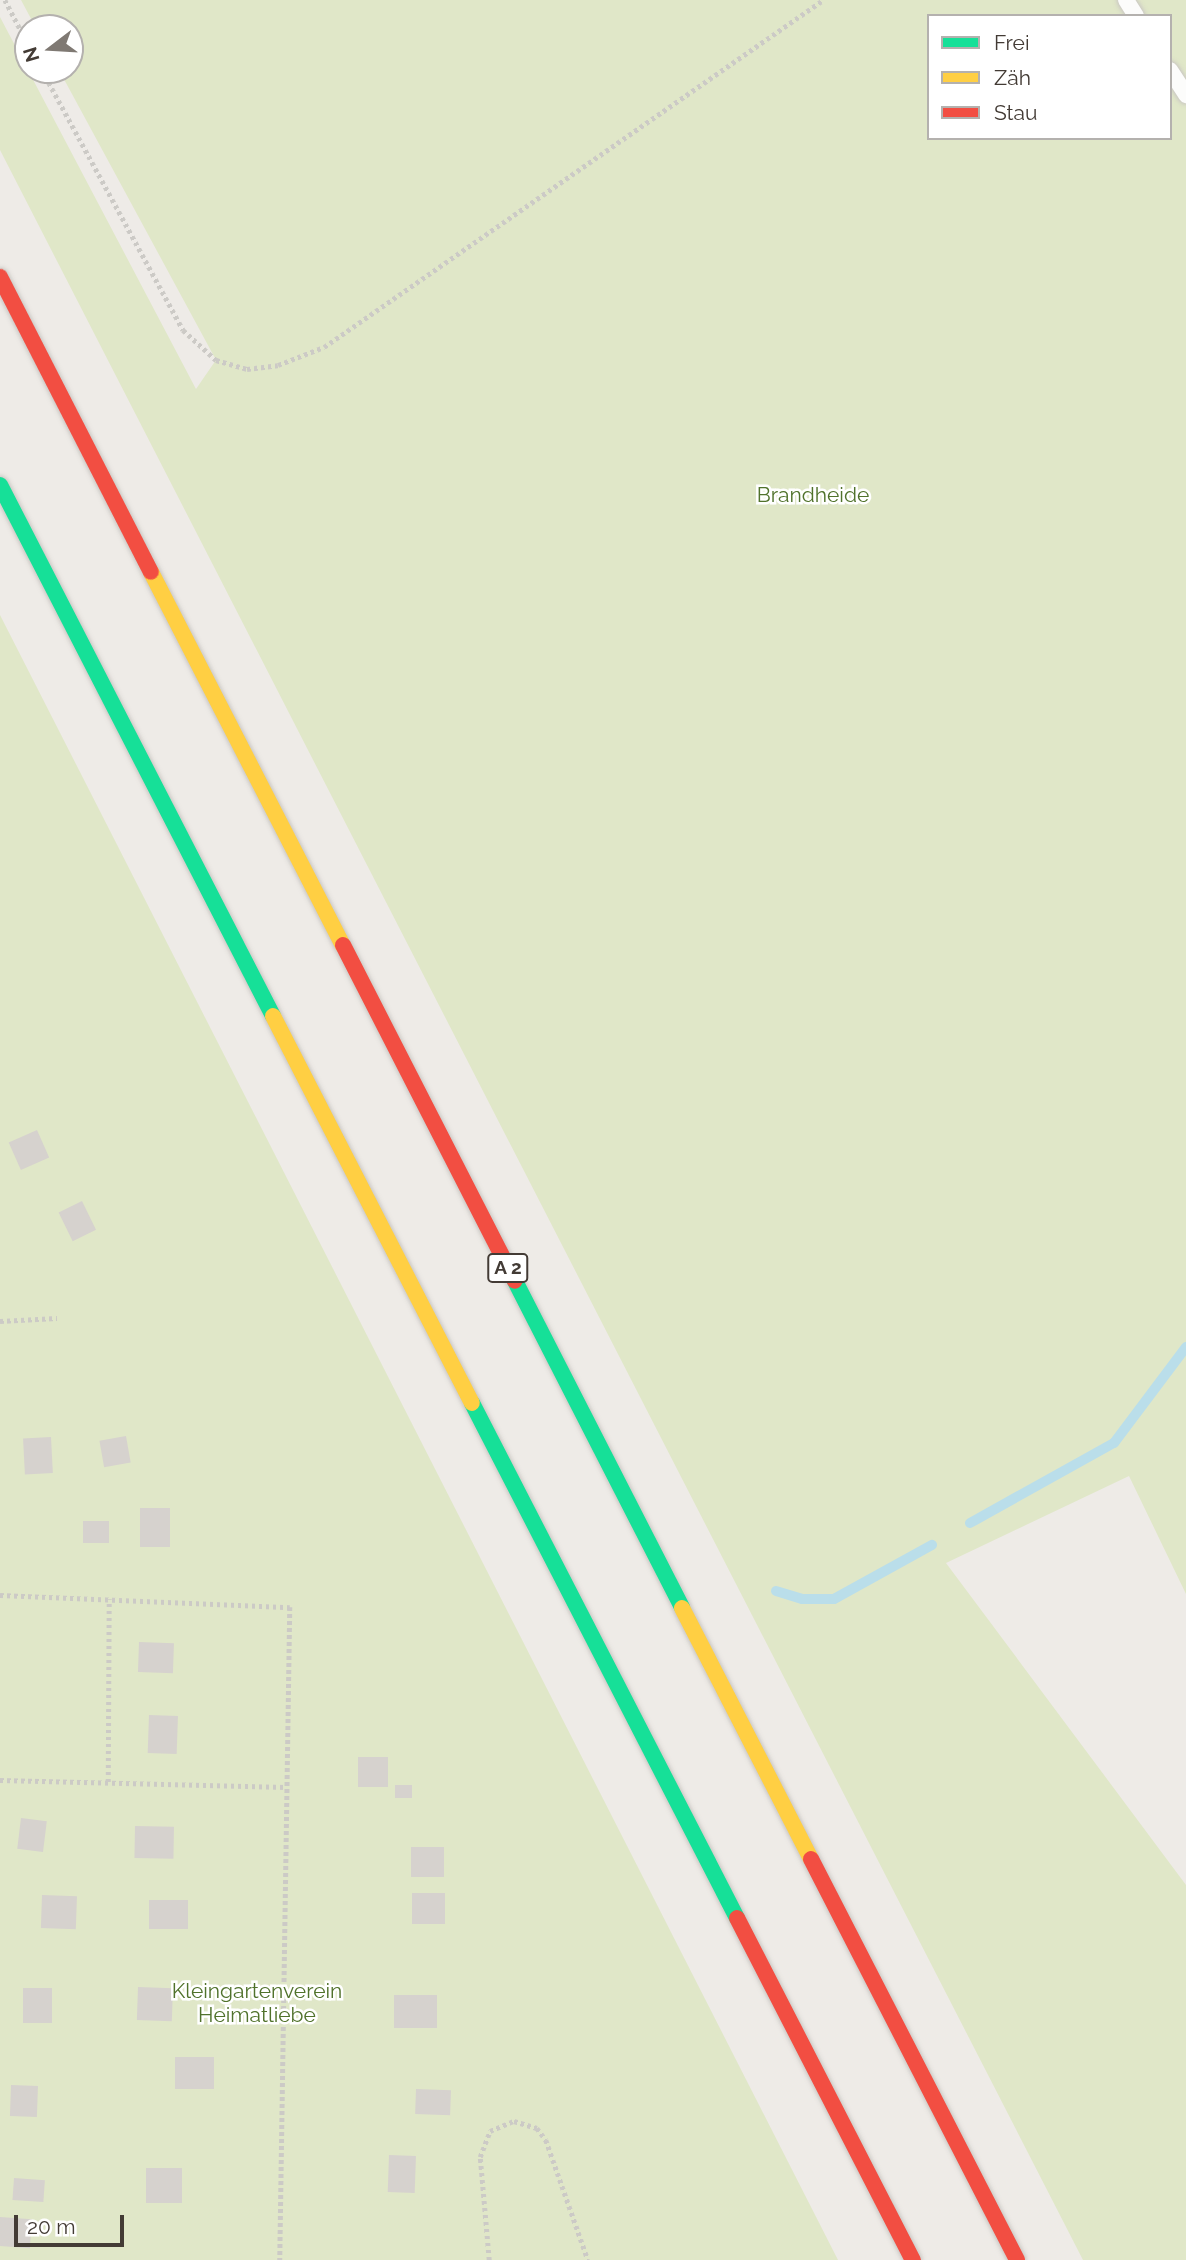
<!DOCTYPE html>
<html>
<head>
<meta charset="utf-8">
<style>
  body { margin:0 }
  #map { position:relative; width:1186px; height:2260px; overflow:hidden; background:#eeebe7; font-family:Raleway,sans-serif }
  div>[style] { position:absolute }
  .green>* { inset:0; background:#e0e7c8 }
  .stream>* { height:10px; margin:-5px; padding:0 5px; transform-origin:5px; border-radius:5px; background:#badeea }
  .building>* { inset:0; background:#d6d2ce; transform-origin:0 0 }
  .path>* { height:4.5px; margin-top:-2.25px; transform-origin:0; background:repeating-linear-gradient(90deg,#cccac6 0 3.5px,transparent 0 7px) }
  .roads { filter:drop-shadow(0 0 2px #cac7c3) drop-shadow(0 0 2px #cac7c3) }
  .lane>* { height:16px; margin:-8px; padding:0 8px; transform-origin:8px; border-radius:8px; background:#fcfcfb }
  .fast>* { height:16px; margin:-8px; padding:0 8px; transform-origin:8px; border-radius:8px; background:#16e098 }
  .slow>* { height:16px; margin:-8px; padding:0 8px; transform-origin:8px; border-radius:8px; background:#ffcf43 }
  .jam>* { height:16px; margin:-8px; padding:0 8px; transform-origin:8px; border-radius:8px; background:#f24e42 }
  span { translate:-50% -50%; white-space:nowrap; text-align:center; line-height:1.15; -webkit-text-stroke:5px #fff; paint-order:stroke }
  .shield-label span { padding:2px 5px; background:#fff; border:2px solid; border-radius:5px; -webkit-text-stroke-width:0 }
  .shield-label { font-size:19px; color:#433b35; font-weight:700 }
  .park-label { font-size:21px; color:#50722b }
  .legend { position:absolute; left:927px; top:14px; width:245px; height:126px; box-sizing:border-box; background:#fff; border:2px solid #b4b1ae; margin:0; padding:9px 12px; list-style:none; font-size:21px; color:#433b35 }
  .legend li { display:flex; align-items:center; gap:14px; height:35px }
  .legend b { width:35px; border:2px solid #b4b1ae }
  .north { position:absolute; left:14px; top:14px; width:70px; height:70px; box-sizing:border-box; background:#fff; border:2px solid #b4b1ae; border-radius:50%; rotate:253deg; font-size:19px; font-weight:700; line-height:28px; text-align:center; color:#433b35 }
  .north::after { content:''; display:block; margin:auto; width:24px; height:32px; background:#7f7973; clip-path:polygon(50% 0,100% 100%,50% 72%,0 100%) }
  .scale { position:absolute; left:14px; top:2215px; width:110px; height:32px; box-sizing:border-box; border:4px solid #433b35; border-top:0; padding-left:9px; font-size:21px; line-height:24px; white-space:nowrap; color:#433b35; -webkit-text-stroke:5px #fff; paint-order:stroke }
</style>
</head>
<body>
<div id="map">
  <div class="green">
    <i style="clip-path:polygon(evenodd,21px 0,1186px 0,1186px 1594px,1129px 1476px,946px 1563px,1186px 1885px,1186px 2260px,1083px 2260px,0 150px,0 17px,196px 389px,216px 360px,59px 70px,70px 70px,70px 28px,36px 28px,21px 0,929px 16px,1170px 16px,1170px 138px,929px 138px,929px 16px)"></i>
    <i style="clip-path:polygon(0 615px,838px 2260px,0 2260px)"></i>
  </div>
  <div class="stream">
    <i style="left:970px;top:1523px;width:165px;rotate:-29.1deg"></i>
    <i style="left:1114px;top:1443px;width:120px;rotate:-53.1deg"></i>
    <i style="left:776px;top:1591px;width:27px;rotate:17deg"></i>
    <i style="left:802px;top:1599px;width:32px"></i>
    <i style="left:834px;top:1599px;width:112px;rotate:-28.9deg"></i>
  </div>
  <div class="building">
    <i style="left:37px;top:1130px;width:30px;height:31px;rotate:66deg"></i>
    <i style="left:82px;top:1201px;width:32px;height:26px;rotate:64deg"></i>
    <i style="left:126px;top:1436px;width:27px;height:27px;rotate:80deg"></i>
    <i style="left:51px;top:1437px;width:36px;height:28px;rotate:87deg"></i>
    <i style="left:140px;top:1508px;width:30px;height:39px"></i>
    <i style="left:83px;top:1521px;width:26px;height:22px"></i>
    <i style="left:139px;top:1642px;width:35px;height:30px;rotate:2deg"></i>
    <i style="left:149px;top:1715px;width:29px;height:38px;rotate:2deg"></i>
    <i style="left:388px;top:1757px;width:30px;height:30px;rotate:90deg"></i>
    <i style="left:395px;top:1785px;width:17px;height:13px"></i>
    <i style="left:21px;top:1818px;width:26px;height:31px;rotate:7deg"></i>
    <i style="left:135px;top:1826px;width:39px;height:32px;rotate:1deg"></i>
    <i style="left:411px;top:1847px;width:33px;height:30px"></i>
    <i style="left:412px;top:1893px;width:33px;height:31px"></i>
    <i style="left:42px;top:1895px;width:35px;height:33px;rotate:2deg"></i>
    <i style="left:149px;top:1900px;width:39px;height:29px"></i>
    <i style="left:138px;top:1987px;width:35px;height:33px;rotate:2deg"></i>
    <i style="left:23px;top:1988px;width:29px;height:35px"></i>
    <i style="left:437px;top:1995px;width:33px;height:43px;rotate:90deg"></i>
    <i style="left:175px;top:2057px;width:39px;height:32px"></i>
    <i style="left:11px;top:2085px;width:27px;height:31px;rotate:2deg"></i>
    <i style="left:416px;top:2089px;width:35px;height:25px;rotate:2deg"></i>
    <i style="left:389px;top:2155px;width:27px;height:37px;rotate:2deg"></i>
    <i style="left:146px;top:2168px;width:36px;height:35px"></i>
    <i style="left:14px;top:2178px;width:31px;height:22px;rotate:4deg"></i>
    <i style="left:0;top:2217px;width:32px;height:29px;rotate:4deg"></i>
  </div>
  <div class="path">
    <i style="left:5px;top:0;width:50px;rotate:62.4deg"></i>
    <i style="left:42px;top:70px;width:296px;rotate:61.5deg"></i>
    <i style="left:183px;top:330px;width:45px;rotate:42.3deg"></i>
    <i style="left:216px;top:360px;width:32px;rotate:16deg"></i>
    <i style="left:247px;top:369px;width:31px;rotate:-7deg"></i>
    <i style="left:278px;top:365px;width:49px;rotate:-21.4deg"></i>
    <i style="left:324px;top:347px;width:608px;rotate:-34.81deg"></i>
    <i style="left:0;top:1321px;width:57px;rotate:-3deg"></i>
    <i style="left:0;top:1595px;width:290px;rotate:2.4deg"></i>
    <i style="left:290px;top:1607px;width:653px;rotate:90.88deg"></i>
    <i style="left:0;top:1780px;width:287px;rotate:1.4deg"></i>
    <i style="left:108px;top:1782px;width:183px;rotate:-89.7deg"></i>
    <i style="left:489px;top:2260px;width:103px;rotate:-95deg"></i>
    <i style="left:480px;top:2157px;width:28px;rotate:-69deg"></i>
    <i style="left:490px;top:2131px;width:26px;rotate:-23deg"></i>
    <i style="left:514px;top:2121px;width:24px;rotate:17deg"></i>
    <i style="left:537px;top:2128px;width:15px;rotate:53deg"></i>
    <i style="left:546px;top:2140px;width:127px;rotate:70.7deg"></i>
  </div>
  <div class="roads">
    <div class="lane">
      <i style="left:1126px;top:0;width:19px;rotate:58deg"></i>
      <i style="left:1170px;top:70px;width:30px;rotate:57deg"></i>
    </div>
    <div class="fast">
      <i style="left:0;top:485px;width:597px;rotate:62.79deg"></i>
      <i style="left:515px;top:1281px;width:367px;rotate:62.9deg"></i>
      <i style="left:472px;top:1403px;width:579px;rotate:62.77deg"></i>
    </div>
    <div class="slow">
      <i style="left:151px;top:572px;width:420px;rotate:62.8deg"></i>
      <i style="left:273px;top:1016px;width:435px;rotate:62.8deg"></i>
      <i style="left:682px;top:1608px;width:282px;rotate:62.8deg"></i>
    </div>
    <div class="jam">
      <i style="left:0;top:277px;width:331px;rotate:62.9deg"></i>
      <i style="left:343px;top:945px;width:377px;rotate:62.9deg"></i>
      <i style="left:811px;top:1859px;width:451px;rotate:62.8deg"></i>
      <i style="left:737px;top:1918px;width:385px;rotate:62.8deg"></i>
    </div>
  </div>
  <div class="shield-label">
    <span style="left:508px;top:1268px">A 2</span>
  </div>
  <div class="park-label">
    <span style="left:813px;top:495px">Brandheide</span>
    <span style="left:257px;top:2003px">Kleingartenverein<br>Heimatliebe</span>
  </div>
  <ul class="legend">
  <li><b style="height:9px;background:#16e098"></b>Frei</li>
  <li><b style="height:9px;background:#ffcf43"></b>Zäh</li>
  <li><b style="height:9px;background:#f24e42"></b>Stau</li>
  </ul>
  <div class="north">N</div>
  <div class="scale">20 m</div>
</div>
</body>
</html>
